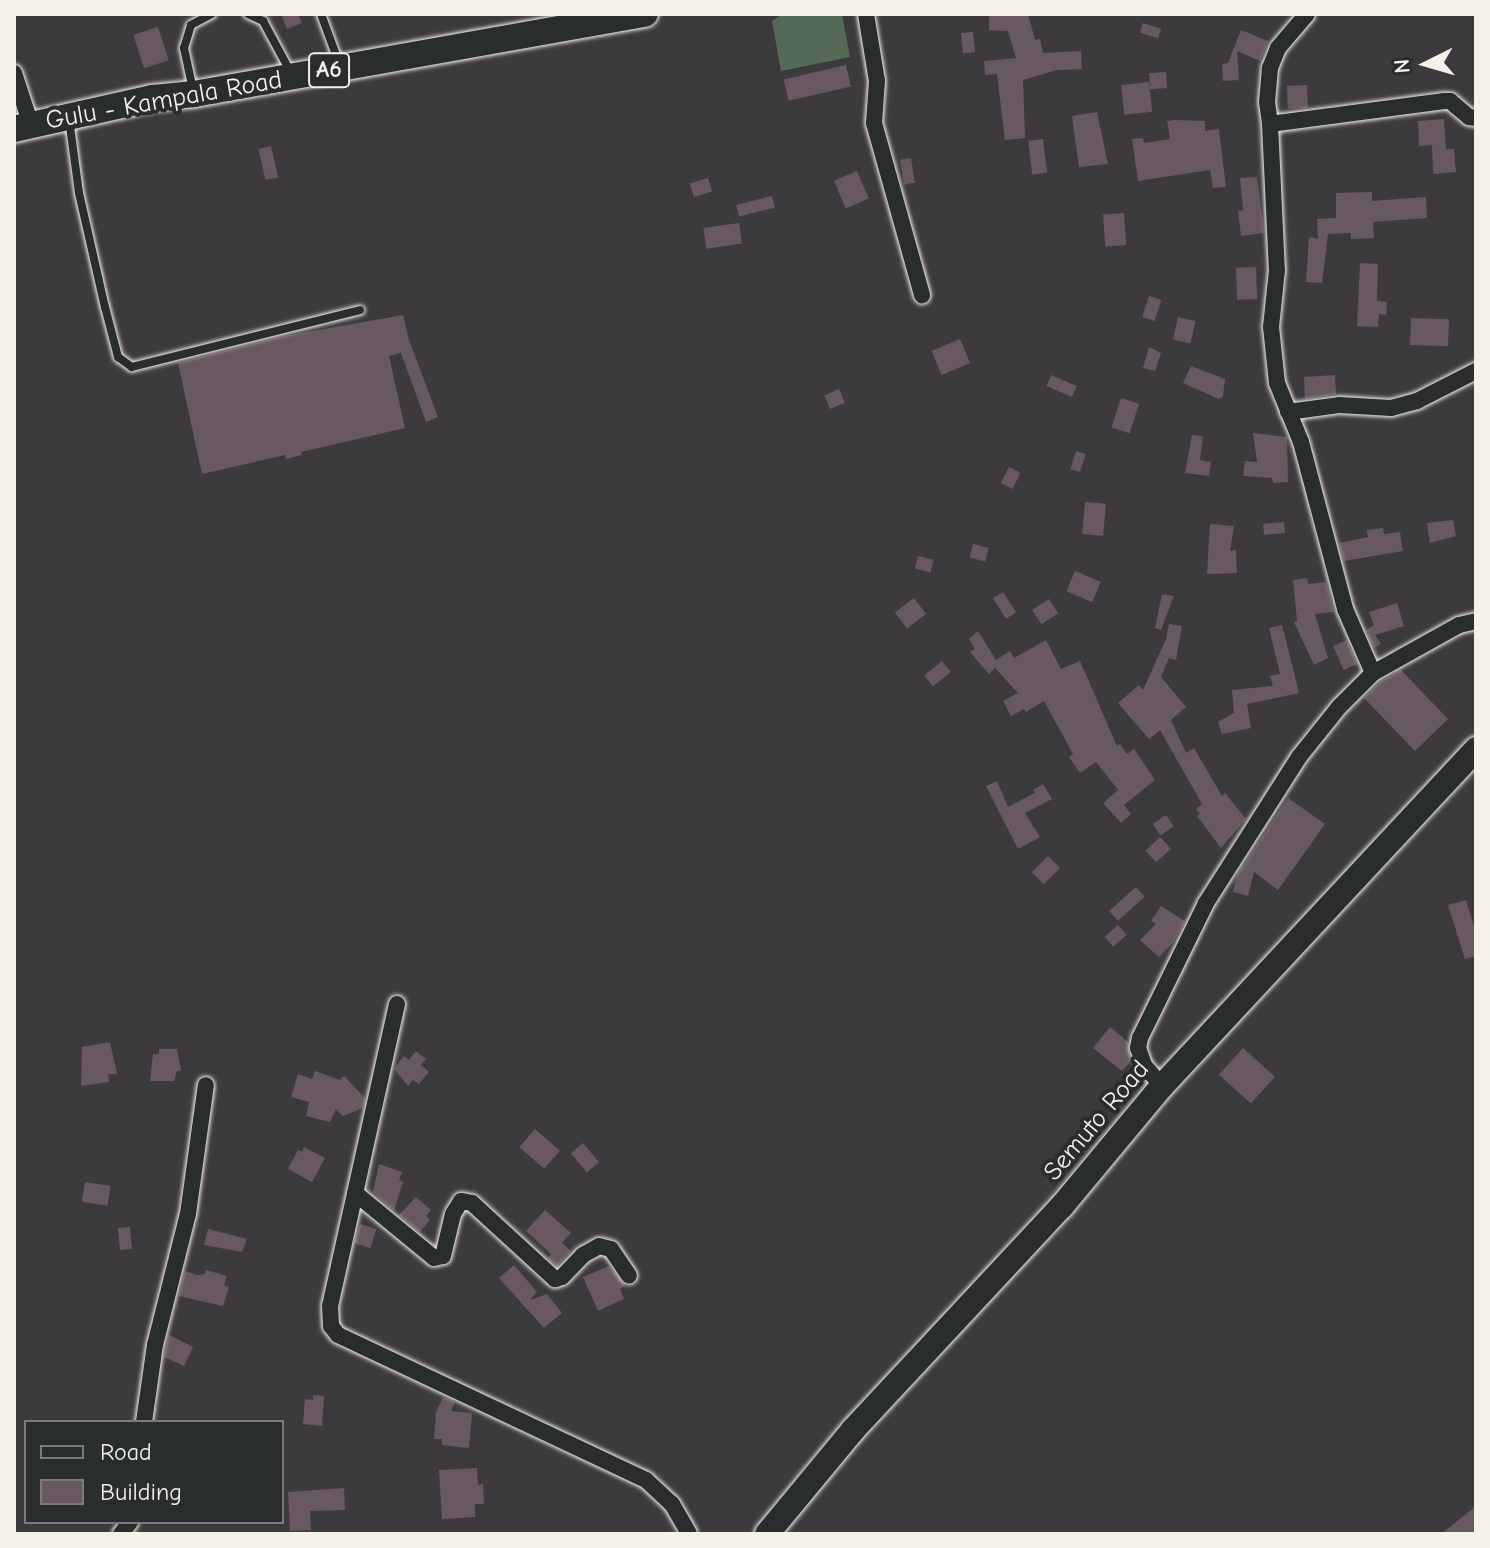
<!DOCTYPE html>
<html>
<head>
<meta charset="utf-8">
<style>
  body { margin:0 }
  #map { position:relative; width:1490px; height:1548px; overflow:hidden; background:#3d3a3e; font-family:"Comic Neue",sans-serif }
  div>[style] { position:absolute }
  .green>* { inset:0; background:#546a56 }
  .building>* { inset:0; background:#685862; transform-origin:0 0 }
  .roads { filter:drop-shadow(0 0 2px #f4f1e8) drop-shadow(0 0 2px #f4f1e8) }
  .service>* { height:8px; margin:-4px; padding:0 4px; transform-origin:4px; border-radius:4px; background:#2a2d2e }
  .minor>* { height:16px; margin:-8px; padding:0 8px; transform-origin:8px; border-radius:8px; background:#2a2d2e }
  .secondary>* { height:24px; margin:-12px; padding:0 12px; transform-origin:12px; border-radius:12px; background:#2a2d2e }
  .primary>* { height:26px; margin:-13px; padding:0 13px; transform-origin:13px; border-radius:13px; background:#2a2d2e }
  span { translate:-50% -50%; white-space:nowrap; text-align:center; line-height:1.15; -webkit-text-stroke:8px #2a2d2e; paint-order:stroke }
  .shield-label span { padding:2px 6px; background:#2a2d2e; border:2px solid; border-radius:6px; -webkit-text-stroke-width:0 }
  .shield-label { font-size:24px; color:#f4f1e8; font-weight:700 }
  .street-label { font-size:26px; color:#f4f1e8 }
  .frame { position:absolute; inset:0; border:16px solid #f4f1e8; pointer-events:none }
  .legend { position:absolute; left:24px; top:1420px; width:260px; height:104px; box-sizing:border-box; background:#2a2d2e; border:2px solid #7b7b78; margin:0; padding:10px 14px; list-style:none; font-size:24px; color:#f4f1e8 }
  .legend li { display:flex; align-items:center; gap:16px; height:40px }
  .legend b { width:40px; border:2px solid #7b7b78 }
  .north { position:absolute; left:1386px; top:24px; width:80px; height:80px; -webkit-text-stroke:6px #2a2d2e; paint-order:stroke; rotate:265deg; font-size:22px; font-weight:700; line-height:32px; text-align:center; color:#f4f1e8 }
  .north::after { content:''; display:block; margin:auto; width:28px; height:36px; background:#f4f1e8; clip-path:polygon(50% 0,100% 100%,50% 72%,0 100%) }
</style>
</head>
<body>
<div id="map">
  <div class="green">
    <i style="clip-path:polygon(783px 14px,842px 14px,850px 57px,781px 71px,772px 21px)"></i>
  </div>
  <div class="building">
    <i style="clip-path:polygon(281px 14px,298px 14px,302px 23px,287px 29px)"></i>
    <i style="clip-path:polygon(989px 14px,1028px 14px,1035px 40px,1040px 39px,1043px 53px,1081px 51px,1082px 69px,1057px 70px,1023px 80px,1025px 138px,1005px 140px,997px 74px,985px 75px,984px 61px,1016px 58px,1008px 31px,989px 30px)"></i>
    <i style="left:1143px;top:23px;width:19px;height:10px;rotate:18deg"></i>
    <i style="left:158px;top:27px;width:35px;height:26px;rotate:72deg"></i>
    <i style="clip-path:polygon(1241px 30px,1268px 41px,1260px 61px,1237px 51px,1239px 80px,1223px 81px,1222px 64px,1228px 63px)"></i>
    <i style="left:973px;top:32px;width:20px;height:12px;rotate:84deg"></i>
    <i style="left:846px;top:65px;width:22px;height:64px;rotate:77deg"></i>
    <i style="left:1166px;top:72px;width:16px;height:17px;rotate:86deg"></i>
    <i style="left:1149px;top:82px;width:30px;height:28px;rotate:84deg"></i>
    <i style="left:1307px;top:85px;width:23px;height:20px;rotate:88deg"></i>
    <i style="clip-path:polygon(1097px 112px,1108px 164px,1079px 167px,1072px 116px)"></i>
    <i style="clip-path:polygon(1444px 119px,1446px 149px,1454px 149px,1456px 172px,1433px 174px,1432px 145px,1419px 146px,1418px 121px)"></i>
    <i style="clip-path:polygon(1175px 120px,1205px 121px,1205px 131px,1219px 129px,1226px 187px,1213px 188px,1210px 170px,1138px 181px,1132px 139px,1143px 138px,1144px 143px,1170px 139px,1167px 121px)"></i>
    <i style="left:1043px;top:139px;width:34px;height:15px;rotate:83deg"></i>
    <i style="left:271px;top:146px;width:32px;height:13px;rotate:77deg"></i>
    <i style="left:911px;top:158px;width:25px;height:11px;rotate:81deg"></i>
    <i style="left:857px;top:171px;width:30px;height:25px;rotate:67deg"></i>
    <i style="clip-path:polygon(1257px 177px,1264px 233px,1241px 236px,1238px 211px,1243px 210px,1240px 178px)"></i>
    <i style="left:708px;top:178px;width:14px;height:19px;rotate:73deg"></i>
    <i style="clip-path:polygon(1372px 192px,1372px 201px,1426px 197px,1427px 218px,1373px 222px,1374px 238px,1351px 239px,1351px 233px,1328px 234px,1322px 283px,1306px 282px,1309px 237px,1318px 239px,1317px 219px,1336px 218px,1336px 193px)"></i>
    <i style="left:772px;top:196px;width:12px;height:37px;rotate:76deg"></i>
    <i style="left:1124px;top:213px;width:32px;height:21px;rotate:86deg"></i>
    <i style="left:739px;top:223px;width:21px;height:36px;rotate:82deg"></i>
    <i style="clip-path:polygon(1360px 263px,1378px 264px,1377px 301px,1387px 302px,1386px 315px,1379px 314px,1378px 327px,1357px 326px)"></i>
    <i style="left:1256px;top:267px;width:32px;height:20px;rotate:88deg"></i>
    <i style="left:1149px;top:296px;width:13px;height:22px;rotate:18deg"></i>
    <i style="clip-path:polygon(403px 315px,409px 340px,438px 417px,426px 422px,401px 353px,389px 356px,405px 428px,301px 452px,302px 455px,286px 459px,285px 455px,202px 474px,178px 363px,280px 337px)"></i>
    <i style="left:1178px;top:317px;width:18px;height:23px;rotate:13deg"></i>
    <i style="left:1411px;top:318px;width:38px;height:27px;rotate:2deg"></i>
    <i style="left:960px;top:339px;width:26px;height:31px;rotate:67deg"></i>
    <i style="clip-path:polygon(1149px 347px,1161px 353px,1155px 371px,1143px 368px)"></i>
    <i style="clip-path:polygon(1191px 366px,1225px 379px,1223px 396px,1219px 399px,1183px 383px)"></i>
    <i style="left:1051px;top:375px;width:28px;height:12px;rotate:23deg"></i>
    <i style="clip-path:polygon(1335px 375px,1336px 394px,1305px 399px,1304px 377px)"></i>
    <i style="left:839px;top:389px;width:15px;height:16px;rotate:67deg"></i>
    <i style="left:1121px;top:398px;width:19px;height:31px;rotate:18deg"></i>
    <i style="clip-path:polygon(1253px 433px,1287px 437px,1288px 482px,1273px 483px,1272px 478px,1243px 476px,1245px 461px,1257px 462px)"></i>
    <i style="clip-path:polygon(1192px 435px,1203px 436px,1200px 460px,1211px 462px,1209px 476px,1185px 473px)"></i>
    <i style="left:1076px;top:451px;width:10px;height:19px;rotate:17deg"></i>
    <i style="left:1009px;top:467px;width:13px;height:18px;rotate:27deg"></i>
    <i style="left:1085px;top:502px;width:21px;height:32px;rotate:5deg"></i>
    <i style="clip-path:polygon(1453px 520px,1456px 536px,1430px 543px,1427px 523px)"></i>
    <i style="left:1284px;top:522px;width:11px;height:21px;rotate:85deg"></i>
    <i style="clip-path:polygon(1210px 524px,1234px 526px,1230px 551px,1236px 550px,1237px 573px,1207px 574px)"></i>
    <i style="clip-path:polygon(1383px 528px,1384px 534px,1400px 532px,1403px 551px,1344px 561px,1339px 543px,1368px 537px,1367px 530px)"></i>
    <i style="left:973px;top:544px;width:16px;height:14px;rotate:14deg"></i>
    <i style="left:918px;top:556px;width:16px;height:13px;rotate:14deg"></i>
    <i style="left:1075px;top:571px;width:28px;height:22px;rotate:23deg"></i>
    <i style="clip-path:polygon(1307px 578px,1308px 584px,1326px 582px,1334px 612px,1315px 614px,1328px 658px,1314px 665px,1294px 622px,1297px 621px,1293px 580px)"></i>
    <i style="left:1003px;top:592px;width:24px;height:12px;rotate:57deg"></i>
    <i style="clip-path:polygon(1162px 594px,1174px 596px,1161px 630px,1155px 628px)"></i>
    <i style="left:914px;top:598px;width:20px;height:24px;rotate:53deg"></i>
    <i style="left:1049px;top:599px;width:17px;height:20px;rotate:57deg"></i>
    <i style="clip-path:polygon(1397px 603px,1404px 626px,1375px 635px,1381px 644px,1374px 648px,1366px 630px,1374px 625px,1369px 612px)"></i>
    <i style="clip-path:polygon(1169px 624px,1182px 626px,1176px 660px,1169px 658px,1161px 677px,1186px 707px,1171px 720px,1186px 753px,1194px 748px,1222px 796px,1225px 793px,1246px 819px,1221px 848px,1197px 816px,1200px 814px,1196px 809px,1202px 804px,1160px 730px,1149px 739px,1118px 703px,1139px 685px,1143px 690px,1166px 639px)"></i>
    <i style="clip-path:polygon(1282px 625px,1299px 693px,1247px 704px,1251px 728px,1222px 734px,1218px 722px,1234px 713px,1232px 690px,1273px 686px,1270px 676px,1280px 674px,1269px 628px)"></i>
    <i style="clip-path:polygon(978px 631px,996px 660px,1010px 651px,1014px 658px,1046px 640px,1061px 669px,1080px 661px,1117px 746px,1120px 744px,1127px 754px,1134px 749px,1155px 780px,1124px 805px,1131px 814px,1121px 823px,1103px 803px,1118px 790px,1096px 762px,1080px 773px,1069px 757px,1073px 754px,1044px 701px,1026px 712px,1024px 709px,1011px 716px,1003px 701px,1018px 693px,995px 668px,989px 674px,970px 652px,975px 649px,969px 639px)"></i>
    <i style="left:1347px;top:640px;width:26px;height:15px;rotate:67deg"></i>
    <i style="left:942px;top:661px;width:14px;height:23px;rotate:51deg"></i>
    <i style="clip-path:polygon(1401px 670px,1448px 719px,1415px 751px,1364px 698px,1380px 682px)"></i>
    <i style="clip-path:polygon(997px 781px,1008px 807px,1035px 793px,1033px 790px,1043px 784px,1052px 799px,1025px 813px,1040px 837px,1018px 849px,986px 786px)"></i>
    <i style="clip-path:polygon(1288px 798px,1325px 824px,1278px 890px,1254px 872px,1248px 896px,1233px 892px,1237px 875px)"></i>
    <i style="left:1166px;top:815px;width:14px;height:16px;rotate:56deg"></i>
    <i style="left:1160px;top:837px;width:16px;height:20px;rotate:47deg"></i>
    <i style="left:1048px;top:856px;width:17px;height:23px;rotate:45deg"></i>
    <i style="left:1136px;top:887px;width:13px;height:36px;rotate:48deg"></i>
    <i style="clip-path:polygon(1466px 900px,1476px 933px,1476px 956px,1465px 959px,1448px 905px)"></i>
    <i style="clip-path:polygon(1161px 906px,1185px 921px,1172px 944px,1159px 957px,1140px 940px,1156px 924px,1151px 921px)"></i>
    <i style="left:1118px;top:925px;width:13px;height:18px;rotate:48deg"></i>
    <i style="clip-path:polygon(1110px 1027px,1128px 1042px,1131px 1061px,1122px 1071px,1093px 1048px)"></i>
    <i style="clip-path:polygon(110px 1042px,117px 1074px,108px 1074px,109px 1082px,81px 1086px,82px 1047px)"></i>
    <i style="left:1243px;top:1048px;width:43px;height:36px;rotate:42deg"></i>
    <i style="clip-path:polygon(159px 1049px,177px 1049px,181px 1071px,177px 1071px,174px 1081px,150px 1081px,153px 1054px,159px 1054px)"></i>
    <i style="clip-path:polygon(416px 1051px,426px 1059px,421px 1065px,429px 1072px,419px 1084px,413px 1080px,408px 1086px,394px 1069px,404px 1056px,409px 1060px)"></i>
    <i style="clip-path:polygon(315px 1071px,340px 1080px,344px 1076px,365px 1098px,363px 1108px,343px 1116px,336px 1109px,330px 1122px,306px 1116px,309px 1102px,291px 1097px,298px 1074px,312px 1079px)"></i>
    <i style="left:535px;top:1129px;width:33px;height:24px;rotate:41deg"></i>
    <i style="left:583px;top:1143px;width:25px;height:16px;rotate:50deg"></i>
    <i style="clip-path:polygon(304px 1147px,325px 1158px,312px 1182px,288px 1169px,298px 1150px,302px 1152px)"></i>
    <i style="clip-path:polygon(379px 1164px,402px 1172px,399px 1180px,403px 1182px,394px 1211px,373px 1192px)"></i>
    <i style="left:85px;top:1182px;width:26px;height:20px;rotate:9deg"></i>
    <i style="clip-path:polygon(416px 1197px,431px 1210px,426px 1216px,430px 1220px,420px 1232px,399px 1215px)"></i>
    <i style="clip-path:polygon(545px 1210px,571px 1233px,562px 1243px,571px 1251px,557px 1266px,548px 1258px,551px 1254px,526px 1231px)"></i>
    <i style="left:360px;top:1224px;width:17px;height:20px;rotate:17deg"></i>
    <i style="left:130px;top:1227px;width:22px;height:12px;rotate:85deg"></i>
    <i style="clip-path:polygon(208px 1229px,247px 1239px,242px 1252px,204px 1245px)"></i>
    <i style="clip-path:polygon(514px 1265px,537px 1292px,530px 1300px,547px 1294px,562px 1313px,544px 1328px,499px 1278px)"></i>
    <i style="clip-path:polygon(609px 1266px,625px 1286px,620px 1289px,624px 1299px,598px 1311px,583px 1277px)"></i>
    <i style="clip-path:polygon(206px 1270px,227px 1276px,224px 1285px,229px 1287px,223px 1306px,179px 1296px,185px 1271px,197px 1275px,205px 1274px)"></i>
    <i style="clip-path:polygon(169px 1335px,193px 1347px,184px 1366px,164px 1357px)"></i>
    <i style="clip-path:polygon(313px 1395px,324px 1396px,322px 1426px,303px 1424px,305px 1399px,313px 1400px)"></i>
    <i style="clip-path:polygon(443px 1397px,455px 1402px,451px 1411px,472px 1413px,469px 1448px,442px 1445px,442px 1439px,434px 1439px,436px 1412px)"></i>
    <i style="clip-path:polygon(477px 1468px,478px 1485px,483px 1484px,484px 1504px,475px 1504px,475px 1517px,442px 1519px,439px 1470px)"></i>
    <i style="clip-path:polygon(344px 1488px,345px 1510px,310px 1511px,311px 1530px,290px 1531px,288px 1492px)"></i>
    <i style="clip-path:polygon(1476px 1506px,1476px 1534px,1441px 1534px)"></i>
  </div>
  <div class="roads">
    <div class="service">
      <i style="left:248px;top:14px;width:17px;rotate:25deg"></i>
      <i style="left:263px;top:21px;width:59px;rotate:61.7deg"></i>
      <i style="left:321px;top:14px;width:52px;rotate:69.8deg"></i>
      <i style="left:193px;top:90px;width:43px;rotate:-102.1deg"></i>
      <i style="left:184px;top:48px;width:24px;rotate:-73deg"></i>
      <i style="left:191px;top:25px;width:24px;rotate:-28deg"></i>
      <i style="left:69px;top:119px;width:75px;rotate:82.3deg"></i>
      <i style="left:79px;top:193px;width:117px;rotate:77.2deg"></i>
      <i style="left:105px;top:307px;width:52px;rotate:75.4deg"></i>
      <i style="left:118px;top:357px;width:17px;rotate:36deg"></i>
      <i style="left:132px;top:367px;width:235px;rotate:-14deg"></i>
    </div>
    <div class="minor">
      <i style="left:866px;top:14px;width:68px;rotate:80.7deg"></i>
      <i style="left:877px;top:81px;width:42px;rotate:94.1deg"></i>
      <i style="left:874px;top:123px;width:179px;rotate:74.4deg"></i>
      <i style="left:1307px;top:14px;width:45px;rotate:130.5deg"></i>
      <i style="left:1278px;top:48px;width:22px;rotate:112deg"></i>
      <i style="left:1270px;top:68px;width:34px;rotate:95deg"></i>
      <i style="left:1267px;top:102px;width:22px;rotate:82deg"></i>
      <i style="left:1270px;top:124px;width:176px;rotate:-7.5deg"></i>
      <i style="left:1444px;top:101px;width:6px"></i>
      <i style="left:1450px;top:101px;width:25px;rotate:40deg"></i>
      <i style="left:1469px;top:117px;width:7px;rotate:8deg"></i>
      <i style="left:14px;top:73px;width:55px;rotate:71.9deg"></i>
      <i style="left:1270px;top:124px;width:146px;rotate:87.3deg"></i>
      <i style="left:1277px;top:270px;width:57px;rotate:96deg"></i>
      <i style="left:1271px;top:327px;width:56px;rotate:83.9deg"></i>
      <i style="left:1277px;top:383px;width:64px;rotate:67.9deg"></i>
      <i style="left:1301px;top:442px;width:173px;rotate:75.2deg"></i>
      <i style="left:1345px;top:609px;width:70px;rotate:66.4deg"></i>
      <i style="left:1288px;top:412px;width:51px;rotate:-7.8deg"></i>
      <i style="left:1339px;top:405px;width:52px;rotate:3.3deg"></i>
      <i style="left:1391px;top:408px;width:27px;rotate:-15deg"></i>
      <i style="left:1417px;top:401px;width:66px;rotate:-27deg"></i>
      <i style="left:397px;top:1004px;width:309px;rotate:102.5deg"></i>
      <i style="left:330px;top:1306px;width:20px;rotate:87deg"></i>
      <i style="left:331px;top:1326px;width:11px;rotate:52deg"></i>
      <i style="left:338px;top:1335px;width:340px;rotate:25.2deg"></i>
      <i style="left:646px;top:1480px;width:35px;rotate:43deg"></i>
      <i style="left:672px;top:1504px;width:34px;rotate:60deg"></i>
      <i style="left:1162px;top:1086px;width:28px;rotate:-131deg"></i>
      <i style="left:1144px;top:1065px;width:18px;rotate:-109deg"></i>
      <i style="left:1138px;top:1048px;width:10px;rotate:-79deg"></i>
      <i style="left:1140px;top:1038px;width:150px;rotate:-63.9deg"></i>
      <i style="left:1206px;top:903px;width:173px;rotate:-57.5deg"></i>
      <i style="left:1299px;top:757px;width:64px;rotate:-51.3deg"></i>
      <i style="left:1339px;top:707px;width:48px;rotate:-45deg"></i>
      <i style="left:1373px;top:673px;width:98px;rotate:-29.2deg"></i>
      <i style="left:1459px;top:625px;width:17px;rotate:-13deg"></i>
      <i style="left:355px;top:1193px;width:102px;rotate:39.4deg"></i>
      <i style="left:434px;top:1258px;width:9px;rotate:-13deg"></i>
      <i style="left:443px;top:1256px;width:43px;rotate:-76.6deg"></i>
      <i style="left:453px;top:1214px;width:15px;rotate:-58deg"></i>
      <i style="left:461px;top:1201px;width:11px;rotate:10deg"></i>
      <i style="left:472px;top:1203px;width:113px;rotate:42.5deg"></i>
      <i style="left:555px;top:1279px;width:7px;rotate:-16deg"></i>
      <i style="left:562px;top:1277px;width:30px;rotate:-46deg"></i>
      <i style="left:583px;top:1255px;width:18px;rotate:-29deg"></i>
      <i style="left:599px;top:1246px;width:12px;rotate:14deg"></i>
      <i style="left:611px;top:1249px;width:32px;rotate:56deg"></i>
      <i style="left:144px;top:1422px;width:78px;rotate:-81.9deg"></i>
      <i style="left:155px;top:1345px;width:135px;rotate:-75.9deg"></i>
      <i style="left:188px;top:1214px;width:130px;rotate:-82.1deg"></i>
      <i style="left:121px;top:1534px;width:15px;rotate:-53deg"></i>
    </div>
    <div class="secondary">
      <i style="left:767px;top:1534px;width:135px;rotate:-50.4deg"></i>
      <i style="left:853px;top:1430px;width:306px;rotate:-47deg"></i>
      <i style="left:1062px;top:1206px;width:156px;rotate:-50.2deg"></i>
      <i style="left:1162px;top:1086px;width:461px;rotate:-47deg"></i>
    </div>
    <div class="primary">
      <i style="left:14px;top:129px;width:142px;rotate:-12.6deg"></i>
      <i style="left:153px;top:98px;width:41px;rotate:-5.6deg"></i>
      <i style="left:194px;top:94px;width:458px;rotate:-10.1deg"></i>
    </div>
  </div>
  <div class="shield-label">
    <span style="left:329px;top:70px">A6</span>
  </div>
  <div class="street-label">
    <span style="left:164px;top:101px;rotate:-10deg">Gulu - Kampala Road</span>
    <span style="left:1097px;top:1121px;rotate:-50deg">Semuto Road</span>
  </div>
  <div class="frame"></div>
  <ul class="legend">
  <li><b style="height:10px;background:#2a2d2e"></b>Road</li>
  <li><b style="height:22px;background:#685862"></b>Building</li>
  </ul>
  <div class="north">N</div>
</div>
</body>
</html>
